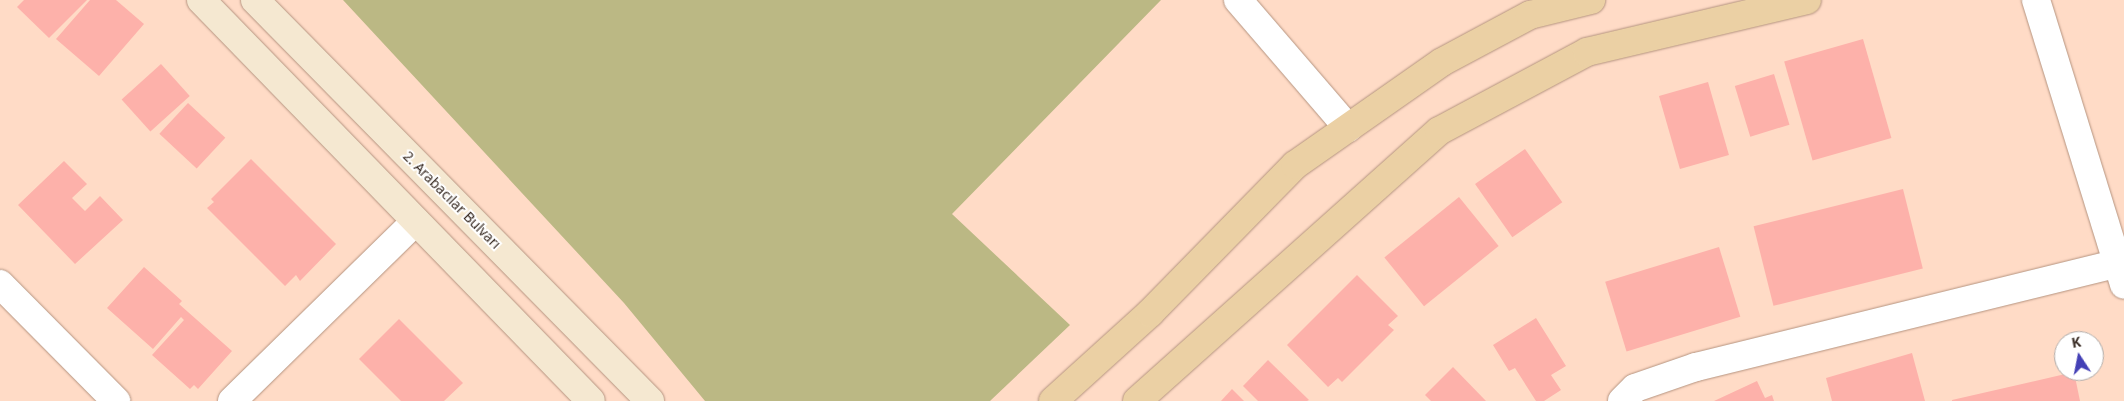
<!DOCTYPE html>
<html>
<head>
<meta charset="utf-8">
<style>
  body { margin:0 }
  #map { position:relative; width:2124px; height:401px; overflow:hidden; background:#ffdbc6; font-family:"Noto Sans",sans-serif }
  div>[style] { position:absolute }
  .green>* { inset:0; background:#bbb884 }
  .building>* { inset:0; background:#fdb1aa; transform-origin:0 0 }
  .roads { filter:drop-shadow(0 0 1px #b59480) drop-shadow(0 0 1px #b59480) }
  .minor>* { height:28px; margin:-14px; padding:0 14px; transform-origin:14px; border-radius:14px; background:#fff }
  .secondary>* { height:28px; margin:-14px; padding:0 14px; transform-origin:14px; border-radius:14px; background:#f5e8d1 }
  .primary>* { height:28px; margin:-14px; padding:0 14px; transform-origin:14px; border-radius:14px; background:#ebd0a4 }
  span { translate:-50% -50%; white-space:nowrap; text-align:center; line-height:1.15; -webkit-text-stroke:4px #fff; paint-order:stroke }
  .street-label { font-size:14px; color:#3a2d25 }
  .north { position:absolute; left:2054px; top:331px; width:50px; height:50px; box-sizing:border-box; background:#fff; border:1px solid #b0aba8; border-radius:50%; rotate:349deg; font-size:14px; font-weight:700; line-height:20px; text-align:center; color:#3a2d25 }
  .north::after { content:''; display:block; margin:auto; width:18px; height:22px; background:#4441b6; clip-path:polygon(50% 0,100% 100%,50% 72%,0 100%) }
</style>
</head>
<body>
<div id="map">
  <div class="green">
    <i style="clip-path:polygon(343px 0,1161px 0,952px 214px,1070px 325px,990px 401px,705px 401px,624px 303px)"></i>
  </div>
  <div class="building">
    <i style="clip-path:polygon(24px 0,87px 0,49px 38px,17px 7px)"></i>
    <i style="clip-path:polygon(90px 0,116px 0,144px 24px,99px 76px,56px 39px)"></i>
    <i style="left:1863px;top:39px;width:103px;height:82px;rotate:74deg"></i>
    <i style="left:161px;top:64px;width:43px;height:53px;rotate:48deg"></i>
    <i style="left:1774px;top:74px;width:53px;height:41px;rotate:73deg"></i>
    <i style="left:1708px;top:82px;width:76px;height:51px;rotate:74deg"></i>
    <i style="left:188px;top:103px;width:51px;height:42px;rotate:43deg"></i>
    <i style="left:1525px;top:149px;width:65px;height:61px;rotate:55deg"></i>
    <i style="clip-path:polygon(251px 159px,336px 244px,300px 281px,296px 275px,285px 286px,207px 208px,214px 202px,211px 199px)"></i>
    <i style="clip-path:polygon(64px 161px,87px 184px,72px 198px,85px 211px,100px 196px,123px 220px,75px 264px,18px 205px)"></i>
    <i style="left:1903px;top:189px;width:82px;height:154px;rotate:76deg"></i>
    <i style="left:1459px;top:197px;width:63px;height:96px;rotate:51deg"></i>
    <i style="left:1719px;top:247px;width:73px;height:119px;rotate:73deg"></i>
    <i style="clip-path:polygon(144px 267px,182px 301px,179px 304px,232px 351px,198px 389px,194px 385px,190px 389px,152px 355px,184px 320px,181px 317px,153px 349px,107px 308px)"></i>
    <i style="clip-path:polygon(1357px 275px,1398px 316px,1388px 325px,1394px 330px,1342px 382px,1338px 378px,1328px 387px,1287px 345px)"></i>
    <i style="clip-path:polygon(1536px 318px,1566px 366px,1551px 375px,1561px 390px,1544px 401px,1536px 401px,1515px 368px,1509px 371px,1493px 345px)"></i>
    <i style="clip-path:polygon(399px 319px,463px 383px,444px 401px,401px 401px,359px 359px)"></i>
    <i style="clip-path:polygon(1912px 353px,1925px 401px,1832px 401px,1826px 378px)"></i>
    <i style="clip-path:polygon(1268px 360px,1309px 400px,1307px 401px,1258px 401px,1243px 386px)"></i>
    <i style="clip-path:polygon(1453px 367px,1486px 401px,1431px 401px,1425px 395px)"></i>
    <i style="clip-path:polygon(2074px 372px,2080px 401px,1952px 401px,1952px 400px)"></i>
    <i style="clip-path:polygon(1757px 381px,1765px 398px,1772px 395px,1774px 401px,1714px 401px)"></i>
    <i style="clip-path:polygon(1232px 389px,1244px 401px,1221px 401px)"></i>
  </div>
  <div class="roads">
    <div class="minor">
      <i style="left:1238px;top:0;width:169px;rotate:49.3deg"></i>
      <i style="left:2036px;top:0;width:298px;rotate:72.8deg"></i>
      <i style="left:0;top:284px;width:165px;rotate:45.2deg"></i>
      <i style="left:232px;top:401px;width:257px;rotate:-44.4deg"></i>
      <i style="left:1622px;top:401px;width:18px;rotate:-45deg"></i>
      <i style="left:1635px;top:388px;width:65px;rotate:-19deg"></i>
      <i style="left:1696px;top:367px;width:441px;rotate:-13.8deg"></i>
    </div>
    <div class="secondary">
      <i style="left:201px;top:0;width:559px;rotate:45.8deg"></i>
      <i style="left:255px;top:0;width:563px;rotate:45.43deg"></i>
    </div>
    <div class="primary">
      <i style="left:1053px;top:401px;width:131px;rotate:-42.2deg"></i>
      <i style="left:1150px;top:313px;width:207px;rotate:-45.6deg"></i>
      <i style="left:1295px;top:165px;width:179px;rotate:-35deg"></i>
      <i style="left:1442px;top:62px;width:100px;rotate:-28.1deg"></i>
      <i style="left:1530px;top:15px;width:63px;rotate:-13.8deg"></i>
      <i style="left:1137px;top:401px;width:405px;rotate:-41.8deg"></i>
      <i style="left:1439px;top:131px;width:168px;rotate:-28.1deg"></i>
      <i style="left:1587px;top:52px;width:226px;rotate:-13.3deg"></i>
    </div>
  </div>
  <div class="street-label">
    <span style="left:452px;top:200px;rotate:45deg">2. Arabacılar Bulvarı</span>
  </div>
  <div class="north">K</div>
</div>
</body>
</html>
